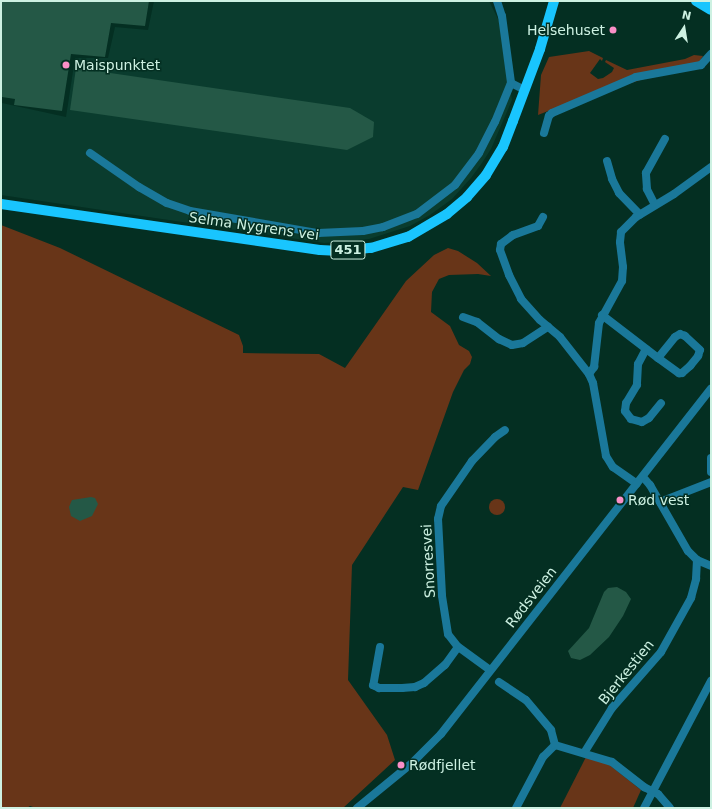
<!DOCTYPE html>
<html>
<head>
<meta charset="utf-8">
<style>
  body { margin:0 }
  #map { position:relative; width:712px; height:809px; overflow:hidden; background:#042f22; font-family:"DejaVu Sans",sans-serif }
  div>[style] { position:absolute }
  .built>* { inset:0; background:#0a3c2e }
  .green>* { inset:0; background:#683518 }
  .round { border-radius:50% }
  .water>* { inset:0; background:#245846 }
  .minor>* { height:8px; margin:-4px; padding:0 4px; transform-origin:4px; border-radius:4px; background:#1a789a }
  .major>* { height:10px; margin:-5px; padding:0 5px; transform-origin:5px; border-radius:5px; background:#19c5fe }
  .dots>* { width:11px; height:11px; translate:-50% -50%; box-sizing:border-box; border:2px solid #042f22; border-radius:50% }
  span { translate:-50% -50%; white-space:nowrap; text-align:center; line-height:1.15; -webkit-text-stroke:3px #042f22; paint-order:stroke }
  .shield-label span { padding:1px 3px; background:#042f22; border:1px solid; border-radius:3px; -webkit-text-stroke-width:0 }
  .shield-label { font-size:13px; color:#cdf1e2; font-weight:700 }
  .poi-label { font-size:14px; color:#cdf1e2 }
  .right { translate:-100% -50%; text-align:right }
  .left { translate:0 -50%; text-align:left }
  .street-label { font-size:14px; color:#cdf1e2 }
  .frame { position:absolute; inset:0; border:2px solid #cdf1e2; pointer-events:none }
  .north { position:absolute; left:664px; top:8px; width:40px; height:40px; -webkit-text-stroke:3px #042f22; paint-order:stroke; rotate:12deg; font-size:11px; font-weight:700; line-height:16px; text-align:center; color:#cdf1e2 }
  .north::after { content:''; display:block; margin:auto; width:14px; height:18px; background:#cdf1e2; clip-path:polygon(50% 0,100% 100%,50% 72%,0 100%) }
</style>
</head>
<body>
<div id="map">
  <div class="built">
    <i style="clip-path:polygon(154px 1px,489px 1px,499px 21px,512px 100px,491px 149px,482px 163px,471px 178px,452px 199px,430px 215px,410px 226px,369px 239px,324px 243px,1px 195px,2px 103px,66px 117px,75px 58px,108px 58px,115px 27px,148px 30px)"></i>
  </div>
  <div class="green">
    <i style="clip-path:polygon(589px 51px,603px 58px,602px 61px,600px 59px,590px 73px,598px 79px,603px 78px,612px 72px,614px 68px,605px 62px,606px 60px,627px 70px,685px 59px,694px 55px,703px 56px,699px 62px,576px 100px,538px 115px,541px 75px,549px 57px)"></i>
    <i style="clip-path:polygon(1px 225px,60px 248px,239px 335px,243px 346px,243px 353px,319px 354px,345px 368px,406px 281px,434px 255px,448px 248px,458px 251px,477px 263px,491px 276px,478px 274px,449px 275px,439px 279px,432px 292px,431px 312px,450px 326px,459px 345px,469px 351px,472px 357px,470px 364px,464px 370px,453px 392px,418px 490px,403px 487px,352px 565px,348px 680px,387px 735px,395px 760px,343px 808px,36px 808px,30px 806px,27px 808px,1px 808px)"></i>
    <i class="round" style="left:489px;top:499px;width:16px;height:16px"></i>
    <i style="clip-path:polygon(586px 757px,607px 763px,641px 790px,633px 808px,560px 808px)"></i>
  </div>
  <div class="water">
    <i style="clip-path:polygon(1px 1px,149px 1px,145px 26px,111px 23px,105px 57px,71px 54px,62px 111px,14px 105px,15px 99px,2px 97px,1px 99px)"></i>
    <i style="clip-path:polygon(76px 68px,350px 108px,374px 122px,373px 137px,347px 150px,70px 110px)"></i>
    <i style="clip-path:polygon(91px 497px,95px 498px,98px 504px,92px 516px,80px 521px,71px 516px,69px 507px,72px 500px)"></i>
    <i style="clip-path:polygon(617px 587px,626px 592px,631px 599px,623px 616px,609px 637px,590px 655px,580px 660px,571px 658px,568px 651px,589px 628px,604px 592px,608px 588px)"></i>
  </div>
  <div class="minor">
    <i style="left:497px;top:1px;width:16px;rotate:72deg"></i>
    <i style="left:502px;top:16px;width:68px;rotate:82.3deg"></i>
    <i style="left:511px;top:83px;width:16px;rotate:27deg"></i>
    <i style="left:544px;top:133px;width:18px;rotate:-74deg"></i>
    <i style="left:549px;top:116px;width:4px;rotate:-45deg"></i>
    <i style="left:552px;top:113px;width:91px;rotate:-23.2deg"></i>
    <i style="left:636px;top:77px;width:66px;rotate:-10.5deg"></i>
    <i style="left:701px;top:65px;width:15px;rotate:-48deg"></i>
    <i style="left:90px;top:153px;width:60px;rotate:34.8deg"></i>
    <i style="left:139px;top:187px;width:32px;rotate:30deg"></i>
    <i style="left:167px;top:203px;width:24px;rotate:19deg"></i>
    <i style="left:190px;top:211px;width:130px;rotate:9.8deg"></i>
    <i style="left:318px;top:233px;width:45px;rotate:-2.5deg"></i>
    <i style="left:363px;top:231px;width:20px;rotate:-11deg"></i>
    <i style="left:383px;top:227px;width:36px;rotate:-21deg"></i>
    <i style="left:417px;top:214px;width:48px;rotate:-37.3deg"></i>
    <i style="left:455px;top:185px;width:40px;rotate:-53deg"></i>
    <i style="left:479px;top:153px;width:35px;rotate:-63deg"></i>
    <i style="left:495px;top:122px;width:42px;rotate:-67.7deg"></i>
    <i style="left:607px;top:161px;width:19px;rotate:74deg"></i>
    <i style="left:612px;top:179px;width:16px;rotate:63deg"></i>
    <i style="left:619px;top:193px;width:30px;rotate:46deg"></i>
    <i style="left:655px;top:205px;width:18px;rotate:-117deg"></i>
    <i style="left:647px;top:189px;width:16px;rotate:-94deg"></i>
    <i style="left:646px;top:173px;width:39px;rotate:-61deg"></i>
    <i style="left:543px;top:217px;width:10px;rotate:119deg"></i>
    <i style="left:538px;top:226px;width:27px;rotate:160deg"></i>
    <i style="left:513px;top:235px;width:15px;rotate:143deg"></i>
    <i style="left:501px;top:244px;width:6px;rotate:99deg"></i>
    <i style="left:500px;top:250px;width:27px;rotate:70deg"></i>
    <i style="left:509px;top:275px;width:27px;rotate:63deg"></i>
    <i style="left:521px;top:299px;width:28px;rotate:48deg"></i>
    <i style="left:540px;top:320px;width:26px;rotate:40deg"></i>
    <i style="left:560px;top:337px;width:47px;rotate:51.9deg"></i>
    <i style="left:589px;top:374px;width:10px;rotate:66deg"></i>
    <i style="left:593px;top:383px;width:74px;rotate:79.9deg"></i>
    <i style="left:606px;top:456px;width:13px;rotate:58deg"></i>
    <i style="left:613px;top:467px;width:29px;rotate:35deg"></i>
    <i style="left:602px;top:315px;width:71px;rotate:37.5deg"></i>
    <i style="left:658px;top:358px;width:26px;rotate:36deg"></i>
    <i style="left:679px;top:373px;width:3px"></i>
    <i style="left:682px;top:373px;width:11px;rotate:-41deg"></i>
    <i style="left:690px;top:366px;width:13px;rotate:-51deg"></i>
    <i style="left:698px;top:356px;width:6px;rotate:-72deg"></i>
    <i style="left:700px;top:350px;width:21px;rotate:-137deg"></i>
    <i style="left:685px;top:336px;width:5px;rotate:-158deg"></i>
    <i style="left:680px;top:334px;width:6px;rotate:149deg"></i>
    <i style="left:675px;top:337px;width:27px;rotate:129deg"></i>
    <i style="left:463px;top:317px;width:15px;rotate:20deg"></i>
    <i style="left:477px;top:322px;width:28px;rotate:38deg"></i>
    <i style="left:499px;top:339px;width:14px;rotate:25deg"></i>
    <i style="left:512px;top:345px;width:11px;rotate:-10deg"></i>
    <i style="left:523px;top:343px;width:30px;rotate:-33deg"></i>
    <i style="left:646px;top:349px;width:17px;rotate:118deg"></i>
    <i style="left:638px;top:364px;width:21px;rotate:93deg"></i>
    <i style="left:637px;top:385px;width:21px;rotate:121deg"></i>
    <i style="left:626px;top:403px;width:8px;rotate:97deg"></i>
    <i style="left:625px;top:411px;width:10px;rotate:53deg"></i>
    <i style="left:631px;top:419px;width:11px;rotate:15deg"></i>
    <i style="left:642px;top:422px;width:8px;rotate:-30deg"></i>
    <i style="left:649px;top:418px;width:19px;rotate:-51deg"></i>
    <i style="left:589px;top:374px;width:9px;rotate:-54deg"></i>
    <i style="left:594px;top:367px;width:44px;rotate:-83.5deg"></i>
    <i style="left:599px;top:323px;width:48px;rotate:-61.3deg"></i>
    <i style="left:622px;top:281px;width:14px;rotate:-86deg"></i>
    <i style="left:623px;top:267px;width:25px;rotate:-97deg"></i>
    <i style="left:620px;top:242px;width:10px;rotate:-84deg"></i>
    <i style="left:621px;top:232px;width:21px;rotate:-45deg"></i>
    <i style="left:636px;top:217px;width:44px;rotate:-31.2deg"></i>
    <i style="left:674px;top:194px;width:46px;rotate:-36.1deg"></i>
    <i style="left:711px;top:458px;width:14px;rotate:90deg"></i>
    <i style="left:643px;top:477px;width:11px;rotate:49deg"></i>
    <i style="left:650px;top:485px;width:76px;rotate:60.1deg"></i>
    <i style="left:688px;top:551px;width:13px;rotate:45deg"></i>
    <i style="left:697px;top:560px;width:15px;rotate:23deg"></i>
    <i style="left:660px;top:502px;width:55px;rotate:-21.4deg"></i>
    <i style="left:380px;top:647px;width:39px;rotate:100deg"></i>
    <i style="left:373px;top:685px;width:7px;rotate:27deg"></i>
    <i style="left:379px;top:688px;width:23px"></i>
    <i style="left:402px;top:688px;width:13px;rotate:-4deg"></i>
    <i style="left:415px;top:687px;width:10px;rotate:-24deg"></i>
    <i style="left:424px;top:683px;width:28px;rotate:-41deg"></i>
    <i style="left:445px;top:665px;width:22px;rotate:-54deg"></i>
    <i style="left:490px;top:670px;width:39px;rotate:-144deg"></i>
    <i style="left:458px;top:647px;width:16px;rotate:-128deg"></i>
    <i style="left:448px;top:634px;width:39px;rotate:-99deg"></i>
    <i style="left:442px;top:595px;width:76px;rotate:-93deg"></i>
    <i style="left:438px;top:519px;width:13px;rotate:-77deg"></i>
    <i style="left:441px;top:506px;width:55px;rotate:-55.4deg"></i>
    <i style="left:472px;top:461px;width:33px;rotate:-46deg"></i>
    <i style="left:495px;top:437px;width:12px;rotate:-35deg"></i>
    <i style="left:499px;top:682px;width:32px;rotate:34deg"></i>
    <i style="left:526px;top:700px;width:39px;rotate:50deg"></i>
    <i style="left:551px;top:730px;width:16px;rotate:75deg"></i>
    <i style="left:584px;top:753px;width:53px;rotate:-58.1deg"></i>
    <i style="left:612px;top:708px;width:74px;rotate:-48.8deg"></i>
    <i style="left:661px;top:652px;width:62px;rotate:-60.9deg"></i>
    <i style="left:691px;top:598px;width:20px;rotate:-75deg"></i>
    <i style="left:696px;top:579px;width:19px;rotate:-87deg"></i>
    <i style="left:357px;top:808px;width:71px;rotate:-39.3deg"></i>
    <i style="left:412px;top:763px;width:41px;rotate:-45deg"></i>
    <i style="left:441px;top:734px;width:438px;rotate:-52deg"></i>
    <i style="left:516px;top:808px;width:58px;rotate:-62.1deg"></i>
    <i style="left:543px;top:757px;width:17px;rotate:-45deg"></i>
    <i style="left:555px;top:745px;width:59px;rotate:16.6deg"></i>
    <i style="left:612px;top:762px;width:41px;rotate:38deg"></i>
    <i style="left:644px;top:787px;width:16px;rotate:27deg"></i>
    <i style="left:658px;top:794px;width:18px;rotate:49deg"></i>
    <i style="left:644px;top:808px;width:144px;rotate:-62.2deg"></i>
  </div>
  <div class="major">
    <i style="left:696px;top:1px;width:17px;rotate:31deg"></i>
    <i style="left:710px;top:1px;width:1px;rotate:45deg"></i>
    <i style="left:1px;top:204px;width:322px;rotate:8.2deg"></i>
    <i style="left:320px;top:250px;width:20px;rotate:3deg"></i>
    <i style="left:340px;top:251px;width:31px;rotate:-6deg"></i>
    <i style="left:371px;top:248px;width:39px;rotate:-17deg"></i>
    <i style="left:408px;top:237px;width:45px;rotate:-30.5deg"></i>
    <i style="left:447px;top:214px;width:26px;rotate:-40deg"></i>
    <i style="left:467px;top:197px;width:29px;rotate:-49deg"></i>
    <i style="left:486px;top:175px;width:33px;rotate:-59deg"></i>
    <i style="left:503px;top:147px;width:28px;rotate:-69deg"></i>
    <i style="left:513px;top:121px;width:77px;rotate:-69.4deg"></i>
    <i style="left:540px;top:49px;width:50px;rotate:-73.7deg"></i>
  </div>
  <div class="dots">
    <i style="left:613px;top:30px;background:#fa8fc7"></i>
    <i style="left:66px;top:65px;background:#fa8fc7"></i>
    <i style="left:620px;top:500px;background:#fa8fc7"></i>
    <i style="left:401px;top:765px;background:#fa8fc7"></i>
  </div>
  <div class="shield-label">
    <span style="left:348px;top:250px">451</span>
  </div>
  <div class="poi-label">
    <span class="right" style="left:605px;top:30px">Helsehuset</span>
    <span class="left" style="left:74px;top:65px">Maispunktet</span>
    <span class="left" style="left:628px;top:500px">Rød vest</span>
    <span class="left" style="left:409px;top:765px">Rødfjellet</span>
  </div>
  <div class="street-label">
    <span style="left:254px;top:226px;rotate:8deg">Selma Nygrens vei</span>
    <span style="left:428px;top:561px;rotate:-93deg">Snorresvei</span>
    <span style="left:531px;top:597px;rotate:-52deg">Rødsveien</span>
    <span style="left:626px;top:672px;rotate:-51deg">Bjerkestien</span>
  </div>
  <div class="frame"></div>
  <div class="north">N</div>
</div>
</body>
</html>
